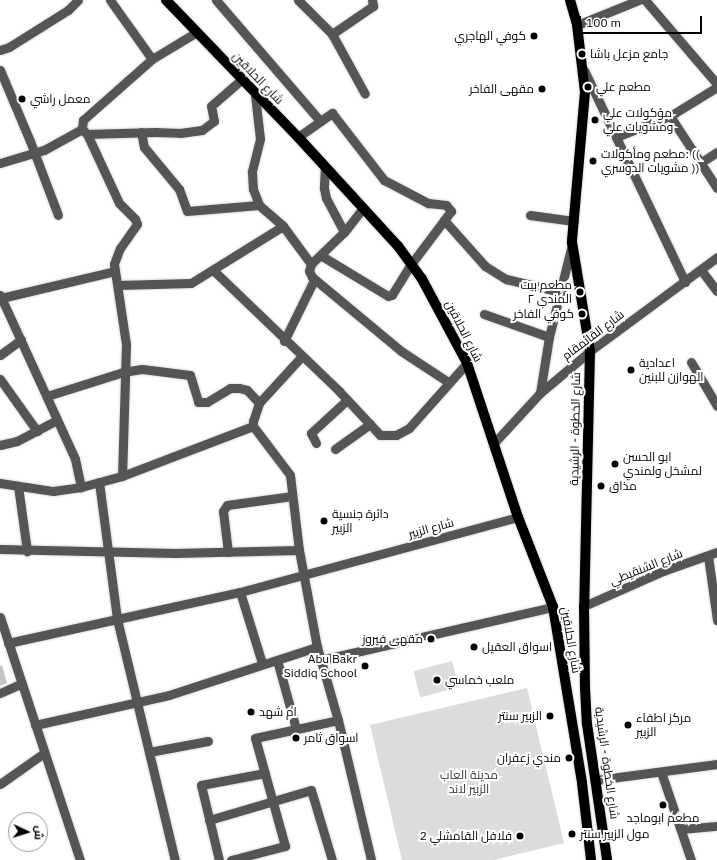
<!DOCTYPE html>
<html>
<head>
<meta charset="utf-8">
<style>
  body { margin:0 }
  #map { position:relative; width:717px; height:860px; overflow:hidden; background:#fff; font-family:"IBM Plex Sans",Cairo,sans-serif }
  div>[style] { position:absolute }
  .green>* { inset:0; background:#dcdcdc; transform-origin:0 0 }
  .building>* { inset:0; background:#c4c4c4 }
  .roads { filter:drop-shadow(0 0 1px #dbdbdb) drop-shadow(0 0 1px #dbdbdb) }
  .minor>* { height:9px; margin:-4.5px; padding:0 4.5px; transform-origin:4.5px; border-radius:4.5px; background:#555 }
  .major>* { height:10px; margin:-5px; padding:0 5px; transform-origin:5px; border-radius:5px; background:#000 }
  .dots>* { width:11px; height:11px; translate:-50% -50%; box-sizing:border-box; border:2px solid #fff; border-radius:50% }
  span { translate:-50% -50%; white-space:nowrap; text-align:center; line-height:1.15; -webkit-text-stroke:4px #fff; paint-order:stroke }
  .poi-label { font-size:12px; color:#000 }
  .right { translate:-100% -50%; text-align:right }
  .left { translate:0 -50%; text-align:left }
  .street-label { font-size:12px; color:#000 }
  .park-label { font-size:12px; color:#333 }
  .north { position:absolute; left:8px; top:812px; width:40px; height:40px; box-sizing:border-box; background:#fff; border:1px solid #999; border-radius:50%; rotate:94deg; font-size:11px; font-weight:700; line-height:16px; text-align:center; color:#000 }
  .north::after { content:''; display:block; margin:auto; width:14px; height:18px; background:#000; clip-path:polygon(50% 0,100% 100%,50% 72%,0 100%) }
  .scale { position:absolute; left:579px; top:16px; width:123px; height:18px; box-sizing:border-box; border:2px solid #000; border-top:0; padding-left:5px; font-size:12px; line-height:14px; white-space:nowrap; color:#000; -webkit-text-stroke:3px #fff; paint-order:stroke }
</style>
</head>
<body>
<div id="map">
  <div class="green">
    <i style="left:452px;top:661px;width:27px;height:40px;rotate:75deg"></i>
    <i style="clip-path:polygon(527px 688px,564px 843px,494px 860px,402px 860px,370px 725px)"></i>
  </div>
  <div class="building">
    <i style="clip-path:polygon(2px 665px,7px 683px,0 686px,0 666px)"></i>
  </div>
  <div class="roads">
    <div class="minor">
      <i style="left:110px;top:0;width:72px;rotate:54.6deg"></i>
      <i style="left:216px;top:0;width:160px;rotate:49.3deg"></i>
      <i style="left:298px;top:0;width:48px;rotate:45deg"></i>
      <i style="left:332px;top:34px;width:68px;rotate:61.2deg"></i>
      <i style="left:645px;top:0;width:111px;rotate:49.4deg"></i>
      <i style="left:577px;top:25px;width:67px;rotate:-22deg"></i>
      <i style="left:332px;top:34px;width:50px;rotate:-34.3deg"></i>
      <i style="left:373px;top:6px;width:6px;rotate:-99deg"></i>
      <i style="left:0;top:50px;width:9px;rotate:-18deg"></i>
      <i style="left:9px;top:47px;width:70px;rotate:-32.1deg"></i>
      <i style="left:68px;top:10px;width:14px;rotate:-45deg"></i>
      <i style="left:0;top:70px;width:77px;rotate:67.1deg"></i>
      <i style="left:30px;top:141px;width:79px;rotate:69.3deg"></i>
      <i style="left:584px;top:70px;width:235px;rotate:64.5deg"></i>
      <i style="left:255px;top:95px;width:44px;rotate:83.5deg"></i>
      <i style="left:260px;top:139px;width:34px;rotate:104deg"></i>
      <i style="left:252px;top:172px;width:17px;rotate:87deg"></i>
      <i style="left:253px;top:189px;width:17px;rotate:69deg"></i>
      <i style="left:259px;top:205px;width:32px;rotate:41deg"></i>
      <i style="left:283px;top:226px;width:47px;rotate:53.6deg"></i>
      <i style="left:670px;top:116px;width:86px;rotate:56.9deg"></i>
      <i style="left:82px;top:129px;width:7px;rotate:45deg"></i>
      <i style="left:87px;top:134px;width:76px;rotate:65.1deg"></i>
      <i style="left:119px;top:203px;width:23px;rotate:45deg"></i>
      <i style="left:135px;top:219px;width:5px;rotate:68deg"></i>
      <i style="left:137px;top:224px;width:29px;rotate:125deg"></i>
      <i style="left:120px;top:248px;width:17px;rotate:111deg"></i>
      <i style="left:114px;top:264px;width:81px;rotate:81.5deg"></i>
      <i style="left:126px;top:344px;width:132px;rotate:91.7deg"></i>
      <i style="left:141px;top:132px;width:15px;rotate:79deg"></i>
      <i style="left:144px;top:147px;width:55px;rotate:50.2deg"></i>
      <i style="left:179px;top:189px;width:23px;rotate:70deg"></i>
      <i style="left:187px;top:211px;width:72px;rotate:-4.8deg"></i>
      <i style="left:87px;top:134px;width:68px;rotate:-1.7deg"></i>
      <i style="left:155px;top:132px;width:25px;rotate:2deg"></i>
      <i style="left:180px;top:133px;width:22px;rotate:-8deg"></i>
      <i style="left:202px;top:130px;width:15px;rotate:-37deg"></i>
      <i style="left:214px;top:121px;width:15px;rotate:-101deg"></i>
      <i style="left:211px;top:106px;width:40px;rotate:-41deg"></i>
      <i style="left:298px;top:137px;width:42px;rotate:-35.2deg"></i>
      <i style="left:332px;top:113px;width:85px;rotate:52.2deg"></i>
      <i style="left:384px;top:180px;width:50px;rotate:27.6deg"></i>
      <i style="left:428px;top:203px;width:18px;rotate:6deg"></i>
      <i style="left:446px;top:205px;width:8px;rotate:50deg"></i>
      <i style="left:451px;top:211px;width:66px;rotate:127deg"></i>
      <i style="left:411px;top:264px;width:36px;rotate:122deg"></i>
      <i style="left:392px;top:295px;width:4px;rotate:166deg"></i>
      <i style="left:388px;top:296px;width:79px;rotate:-148.9deg"></i>
      <i style="left:616px;top:137px;width:58px;rotate:-21.3deg"></i>
      <i style="left:670px;top:116px;width:55px;rotate:-31.7deg"></i>
      <i style="left:0;top:163px;width:46px;rotate:-16.5deg"></i>
      <i style="left:44px;top:150px;width:43px;rotate:-28.9deg"></i>
      <i style="left:82px;top:129px;width:9px;rotate:-84deg"></i>
      <i style="left:83px;top:120px;width:92px;rotate:-41.5deg"></i>
      <i style="left:152px;top:59px;width:52px;rotate:-31deg"></i>
      <i style="left:700px;top:163px;width:20px;rotate:-33deg"></i>
      <i style="left:325px;top:166px;width:22px;rotate:93deg"></i>
      <i style="left:324px;top:188px;width:10px;rotate:79deg"></i>
      <i style="left:326px;top:198px;width:38px;rotate:62deg"></i>
      <i style="left:363px;top:208px;width:31px;rotate:128deg"></i>
      <i style="left:344px;top:232px;width:46px;rotate:135.9deg"></i>
      <i style="left:311px;top:264px;width:7px;rotate:106deg"></i>
      <i style="left:309px;top:271px;width:7px;rotate:63deg"></i>
      <i style="left:312px;top:277px;width:116px;rotate:39.7deg"></i>
      <i style="left:401px;top:351px;width:56px;rotate:33.4deg"></i>
      <i style="left:530px;top:215px;width:44px;rotate:7.8deg"></i>
      <i style="left:444px;top:220px;width:62px;rotate:48.3deg"></i>
      <i style="left:485px;top:266px;width:25px;rotate:32deg"></i>
      <i style="left:506px;top:279px;width:57px;rotate:13.3deg"></i>
      <i style="left:213px;top:270px;width:175px;rotate:43.8deg"></i>
      <i style="left:339px;top:391px;width:60px;rotate:47deg"></i>
      <i style="left:380px;top:435px;width:16px"></i>
      <i style="left:396px;top:435px;width:15px;rotate:-28deg"></i>
      <i style="left:409px;top:428px;width:87px;rotate:-48.3deg"></i>
      <i style="left:701px;top:270px;width:26px;rotate:53deg"></i>
      <i style="left:118px;top:285px;width:73px;rotate:-1.6deg"></i>
      <i style="left:191px;top:283px;width:108px;rotate:-31.8deg"></i>
      <i style="left:0;top:295px;width:180px;rotate:65.4deg"></i>
      <i style="left:75px;top:459px;width:29px;rotate:78deg"></i>
      <i style="left:1px;top:298px;width:117px;rotate:-13.3deg"></i>
      <i style="left:484px;top:314px;width:69px;rotate:19.5deg"></i>
      <i style="left:284px;top:341px;width:68px;rotate:-63.8deg"></i>
      <i style="left:0;top:355px;width:26px;rotate:-36deg"></i>
      <i style="left:302px;top:356px;width:64px;rotate:132.5deg"></i>
      <i style="left:259px;top:403px;width:19px;rotate:108deg"></i>
      <i style="left:253px;top:421px;width:5px;rotate:90deg"></i>
      <i style="left:253px;top:426px;width:61px;rotate:52.9deg"></i>
      <i style="left:290px;top:475px;width:76px;rotate:83.2deg"></i>
      <i style="left:299px;top:550px;width:99px;rotate:79.5deg"></i>
      <i style="left:317px;top:647px;width:76px;rotate:74deg"></i>
      <i style="left:338px;top:720px;width:144px;rotate:76.7deg"></i>
      <i style="left:691px;top:362px;width:51px;rotate:59.4deg"></i>
      <i style="left:0;top:379px;width:64px;rotate:54.6deg"></i>
      <i style="left:540px;top:393px;width:57px;rotate:-80.9deg"></i>
      <i style="left:549px;top:337px;width:96px;rotate:-76.1deg"></i>
      <i style="left:47px;top:396px;width:80px;rotate:-17.5deg"></i>
      <i style="left:123px;top:372px;width:19px;rotate:-9deg"></i>
      <i style="left:142px;top:369px;width:48px;rotate:7.1deg"></i>
      <i style="left:190px;top:375px;width:28px;rotate:73deg"></i>
      <i style="left:198px;top:402px;width:9px"></i>
      <i style="left:207px;top:402px;width:27px;rotate:-31deg"></i>
      <i style="left:230px;top:388px;width:9px"></i>
      <i style="left:239px;top:388px;width:8px;rotate:14deg"></i>
      <i style="left:247px;top:390px;width:18px;rotate:47deg"></i>
      <i style="left:316px;top:443px;width:11px;rotate:-117deg"></i>
      <i style="left:311px;top:433px;width:49px;rotate:-42.5deg"></i>
      <i style="left:494px;top:443px;width:68px;rotate:-47.4deg"></i>
      <i style="left:540px;top:393px;width:65px;rotate:-40deg"></i>
      <i style="left:590px;top:351px;width:158px;rotate:-36.5deg"></i>
      <i style="left:0;top:445px;width:17px;rotate:-13deg"></i>
      <i style="left:17px;top:441px;width:45px;rotate:-27.7deg"></i>
      <i style="left:335px;top:449px;width:43px;rotate:-35.5deg"></i>
      <i style="left:99px;top:482px;width:138px;rotate:82.5deg"></i>
      <i style="left:117px;top:619px;width:248px;rotate:76.5deg"></i>
      <i style="left:0;top:483px;width:54px;rotate:8.6deg"></i>
      <i style="left:53px;top:491px;width:28px;rotate:-8deg"></i>
      <i style="left:81px;top:487px;width:42px;rotate:-15deg"></i>
      <i style="left:122px;top:476px;width:140px;rotate:-20.9deg"></i>
      <i style="left:18px;top:486px;width:66px;rotate:82.1deg"></i>
      <i style="left:0;top:549px;width:175px;rotate:1.3deg"></i>
      <i style="left:175px;top:553px;width:124px;rotate:-1.4deg"></i>
      <i style="left:228px;top:552px;width:41px;rotate:-97deg"></i>
      <i style="left:223px;top:511px;width:7px;rotate:-56deg"></i>
      <i style="left:227px;top:505px;width:66px;rotate:-7.9deg"></i>
      <i style="left:708px;top:556px;width:65px;rotate:82deg"></i>
      <i style="left:240px;top:592px;width:74px;rotate:72.8deg"></i>
      <i style="left:584px;top:606px;width:86px;rotate:-23.9deg"></i>
      <i style="left:663px;top:571px;width:57px;rotate:-19.4deg"></i>
      <i style="left:0;top:617px;width:256px;rotate:71.8deg"></i>
      <i style="left:8px;top:643px;width:238px;rotate:-12.4deg"></i>
      <i style="left:240px;top:592px;width:288px;rotate:-15.1deg"></i>
      <i style="left:277px;top:660px;width:72px;rotate:74.6deg"></i>
      <i style="left:321px;top:660px;width:238px;rotate:-12.9deg"></i>
      <i style="left:0;top:693px;width:22px;rotate:-24deg"></i>
      <i style="left:35px;top:725px;width:137px;rotate:-12.6deg"></i>
      <i style="left:169px;top:695px;width:156px;rotate:-18deg"></i>
      <i style="left:149px;top:752px;width:60px;rotate:-10.6deg"></i>
      <i style="left:661px;top:772px;width:93px;rotate:71.2deg"></i>
      <i style="left:596px;top:780px;width:122px;rotate:-7.5deg"></i>
      <i style="left:0;top:784px;width:54px;rotate:-35.2deg"></i>
      <i style="left:209px;top:820px;width:106px;rotate:-16.4deg"></i>
      <i style="left:311px;top:790px;width:73px;rotate:73.3deg"></i>
      <i style="left:681px;top:829px;width:36px;rotate:-5deg"></i>
      <i style="left:219px;top:860px;width:77px;rotate:-103.5deg"></i>
      <i style="left:201px;top:785px;width:65px;rotate:-10.6deg"></i>
      <i style="left:231px;top:860px;width:56px;rotate:-14.5deg"></i>
      <i style="left:285px;top:846px;width:112px;rotate:-105.5deg"></i>
      <i style="left:255px;top:738px;width:85px;rotate:-12.2deg"></i>
    </div>
    <div class="major">
      <i style="left:166px;top:0;width:190px;rotate:46.1deg"></i>
      <i style="left:298px;top:137px;width:148px;rotate:47.5deg"></i>
      <i style="left:398px;top:246px;width:41px;rotate:54deg"></i>
      <i style="left:422px;top:279px;width:95px;rotate:61.8deg"></i>
      <i style="left:467px;top:363px;width:162px;rotate:71.7deg"></i>
      <i style="left:518px;top:517px;width:97px;rotate:68.7deg"></i>
      <i style="left:553px;top:607px;width:178px;rotate:80.6deg"></i>
      <i style="left:582px;top:783px;width:78px;rotate:83.3deg"></i>
      <i style="left:570px;top:0;width:26px;rotate:74deg"></i>
      <i style="left:577px;top:25px;width:67px;rotate:83.2deg"></i>
      <i style="left:585px;top:92px;width:151px;rotate:95deg"></i>
      <i style="left:572px;top:242px;width:110px;rotate:80.6deg"></i>
      <i style="left:590px;top:351px;width:255px;rotate:91.3deg"></i>
      <i style="left:584px;top:606px;width:82px;rotate:89.3deg"></i>
      <i style="left:585px;top:688px;width:36px;rotate:87deg"></i>
      <i style="left:587px;top:724px;width:137px;rotate:81.6deg"></i>
    </div>
  </div>
  <div class="dots">
    <i style="left:534px;top:36px;background:#000"></i>
    <i style="left:582px;top:54px;background:#000"></i>
    <i style="left:588px;top:87px;background:#000"></i>
    <i style="left:542px;top:89px;background:#000"></i>
    <i style="left:22px;top:99px;background:#000"></i>
    <i style="left:595px;top:120px;background:#000"></i>
    <i style="left:593px;top:161px;background:#000"></i>
    <i style="left:580px;top:292px;background:#000"></i>
    <i style="left:582px;top:314px;background:#000"></i>
    <i style="left:631px;top:370px;background:#000"></i>
    <i style="left:615px;top:464px;background:#000"></i>
    <i style="left:601px;top:486px;background:#000"></i>
    <i style="left:324px;top:521px;background:#000"></i>
    <i style="left:431px;top:639px;background:#000"></i>
    <i style="left:474px;top:647px;background:#000"></i>
    <i style="left:365px;top:666px;background:#000"></i>
    <i style="left:437px;top:680px;background:#000"></i>
    <i style="left:251px;top:712px;background:#000"></i>
    <i style="left:550px;top:716px;background:#000"></i>
    <i style="left:628px;top:725px;background:#000"></i>
    <i style="left:296px;top:738px;background:#000"></i>
    <i style="left:569px;top:758px;background:#000"></i>
    <i style="left:663px;top:805px;background:#000"></i>
    <i style="left:572px;top:834px;background:#000"></i>
    <i style="left:520px;top:836px;background:#000"></i>
  </div>
  <div class="poi-label">
    <span class="right" style="left:526px;top:36px">كوفي الهاجري</span>
    <span class="left" style="left:590px;top:54px">جامع مزعل باشا</span>
    <span class="left" style="left:596px;top:87px">مطعم علي</span>
    <span class="right" style="left:534px;top:89px">مقهى الفاخر</span>
    <span class="left" style="left:30px;top:99px">معمل راشي</span>
    <span class="left" style="left:603px;top:120px">مؤكولات علي<br>ومشويات علي</span>
    <span class="left" style="left:601px;top:161px">مطعم ومأكولات: ((<br>مشويات الدوسري ))</span>
    <span class="right" style="left:572px;top:292px">مطعم بيت<br>المندي ٢</span>
    <span class="right" style="left:574px;top:314px">كوفي الفاخر</span>
    <span class="left" style="left:639px;top:370px">اعدادية<br>الهوازن للبنين</span>
    <span class="left" style="left:623px;top:464px">ابو الحسن<br>لمشخل ولمندي</span>
    <span class="left" style="left:609px;top:486px">مذاق</span>
    <span class="left" style="left:332px;top:521px">دائرة جنسية<br>الزبير</span>
    <span class="right" style="left:423px;top:639px">مقهى فيروز</span>
    <span class="left" style="left:482px;top:647px">اسواق العقيل</span>
    <span class="right" style="left:357px;top:666px">Abu Bakr<br>Siddiq School</span>
    <span class="left" style="left:445px;top:680px">ملعب خماسي</span>
    <span class="left" style="left:259px;top:712px">ام شهد</span>
    <span class="right" style="left:542px;top:716px">الزبير سنتر</span>
    <span class="left" style="left:636px;top:725px">مركز اطفاء<br>الزبير</span>
    <span class="left" style="left:304px;top:738px">اسواق ثامر</span>
    <span class="right" style="left:561px;top:758px">مندي زعفران</span>
    <span style="left:663px;top:818px">مطعم ابوماجد</span>
    <span class="left" style="left:580px;top:834px">مول الزبير سنتر</span>
    <span class="right" style="left:512px;top:836px">فلافل القامشلي 2</span>
  </div>
  <div class="street-label">
    <span style="left:258px;top:78px;rotate:46deg">شارع الحلاقين</span>
    <span style="left:464px;top:331px;rotate:63deg">شارع الحلاقين</span>
    <span style="left:593px;top:335px;rotate:-37deg">شارع القائمقام</span>
    <span style="left:575px;top:429px;rotate:-89deg">شارع الخطوة - الرشيدية</span>
    <span style="left:431px;top:528px;rotate:-15deg">شارع الزبير</span>
    <span style="left:646px;top:567px;rotate:-22deg">شارع الشنقيطي</span>
    <span style="left:571px;top:640px;rotate:80deg">شارع الحلاقين</span>
    <span style="left:607px;top:763px;rotate:82deg">شارع الخطوة - الرشيدية</span>
  </div>
  <div class="park-label">
    <span style="left:469px;top:782px">مدينة العاب<br>الزبير لاند</span>
  </div>
  <div class="north">ش</div>
  <div class="scale">100 m</div>
</div>
</body>
</html>
